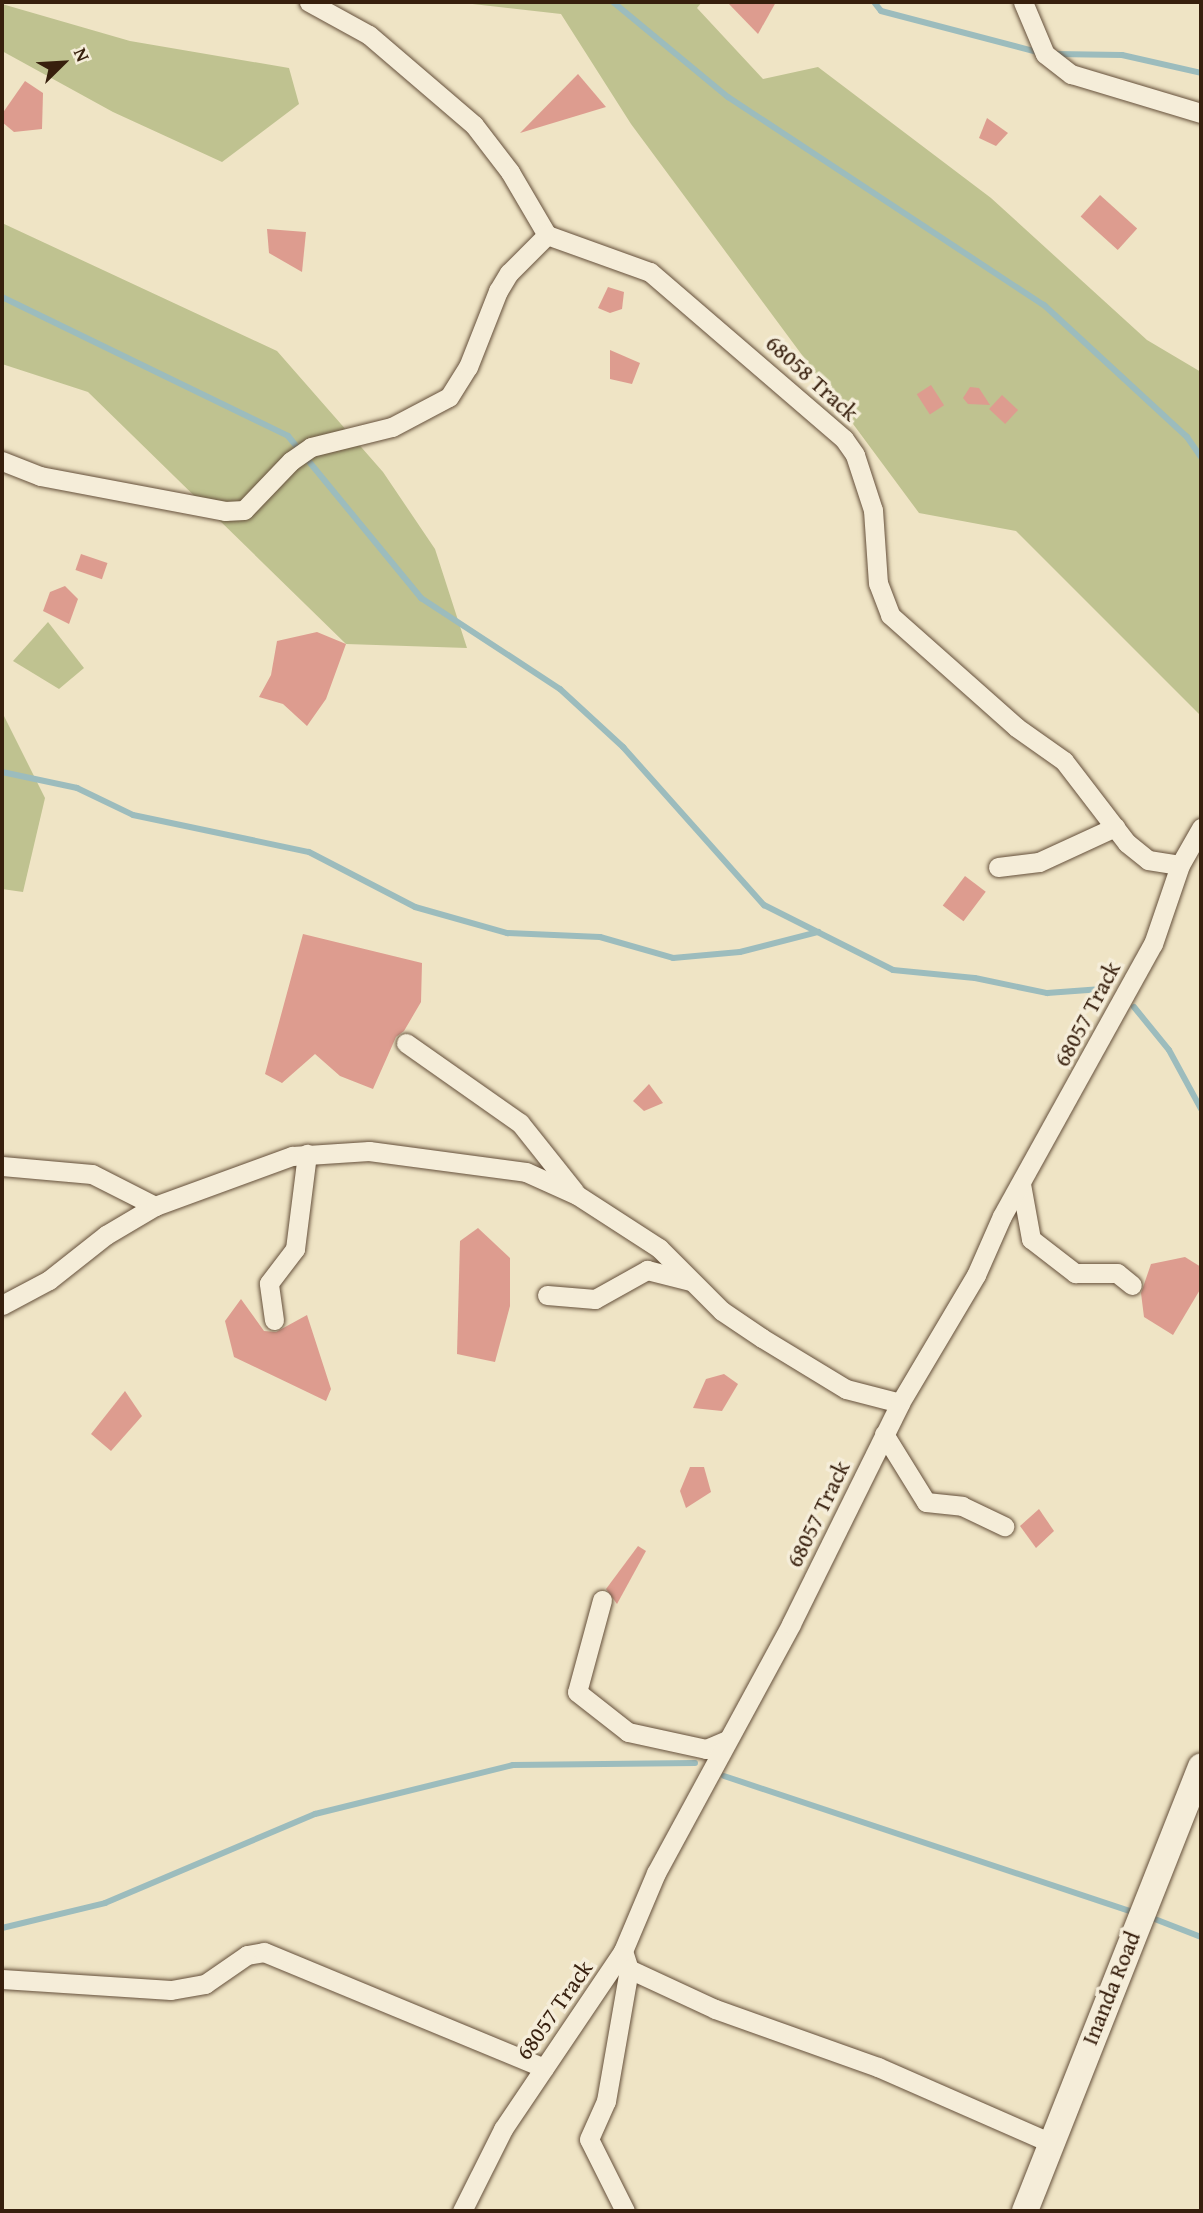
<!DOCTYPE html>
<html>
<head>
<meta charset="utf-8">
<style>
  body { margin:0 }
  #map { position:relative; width:1203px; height:2213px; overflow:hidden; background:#efe4c5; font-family:"Gentium Book Plus",serif }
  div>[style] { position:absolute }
  .green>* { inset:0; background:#bfc290 }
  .stream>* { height:6px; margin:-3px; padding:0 3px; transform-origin:3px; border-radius:3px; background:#9cbcbd }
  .building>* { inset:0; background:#dd9c8f; transform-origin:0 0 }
  .roads { filter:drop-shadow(0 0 2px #65503b) drop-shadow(0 0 2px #65503b) }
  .street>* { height:19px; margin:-9.5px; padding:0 9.5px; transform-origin:9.5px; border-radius:9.5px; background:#f5edd9 }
  .secondary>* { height:26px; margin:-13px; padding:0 13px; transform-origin:13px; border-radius:13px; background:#f5edd9 }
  span { translate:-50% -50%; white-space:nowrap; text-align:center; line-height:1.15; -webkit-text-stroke:7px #f5edd9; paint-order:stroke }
  .street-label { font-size:23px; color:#371f0d }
  .frame { position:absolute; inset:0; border:4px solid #371f0d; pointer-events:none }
  .north { position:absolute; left:28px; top:28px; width:70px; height:70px; -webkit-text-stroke:5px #f5edd9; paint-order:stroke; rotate:66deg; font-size:19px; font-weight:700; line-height:28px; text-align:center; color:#371f0d }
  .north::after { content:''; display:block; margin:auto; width:24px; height:32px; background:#371f0d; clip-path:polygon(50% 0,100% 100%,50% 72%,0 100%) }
</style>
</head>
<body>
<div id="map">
  <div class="green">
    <i style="clip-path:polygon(455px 2px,702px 2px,697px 8px,763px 79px,818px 67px,991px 198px,1147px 340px,1201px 372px,1201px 716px,1016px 531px,919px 513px,631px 124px,561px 14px)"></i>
    <i style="clip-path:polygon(2px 4px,130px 41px,289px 68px,299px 104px,222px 162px,113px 112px,2px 51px)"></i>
    <i style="clip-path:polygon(2px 223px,277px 351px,383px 472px,435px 549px,467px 648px,346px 644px,88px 392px,2px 364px)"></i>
    <i style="clip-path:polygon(48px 622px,84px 668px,59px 689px,13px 661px)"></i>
    <i style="clip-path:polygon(2px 712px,45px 798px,23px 892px,2px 889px)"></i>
  </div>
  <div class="stream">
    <i style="left:613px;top:2px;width:149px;rotate:39.6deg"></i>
    <i style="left:728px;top:97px;width:378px;rotate:33.4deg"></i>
    <i style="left:1044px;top:305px;width:195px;rotate:42.7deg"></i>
    <i style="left:1187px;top:437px;width:24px;rotate:55deg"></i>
    <i style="left:874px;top:2px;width:11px;rotate:52deg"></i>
    <i style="left:881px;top:11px;width:165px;rotate:14.7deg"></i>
    <i style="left:1055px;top:54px;width:67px;rotate:0.9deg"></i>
    <i style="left:1122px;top:55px;width:81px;rotate:12.8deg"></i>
    <i style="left:2px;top:297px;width:318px;rotate:25.9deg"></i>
    <i style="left:288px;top:436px;width:210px;rotate:50.6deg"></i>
    <i style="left:421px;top:598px;width:166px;rotate:33.2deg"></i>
    <i style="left:560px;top:689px;width:86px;rotate:42.6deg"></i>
    <i style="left:623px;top:747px;width:212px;rotate:48.3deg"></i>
    <i style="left:764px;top:905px;width:144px;rotate:26.7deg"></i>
    <i style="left:893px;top:970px;width:82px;rotate:5.6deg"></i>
    <i style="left:975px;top:978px;width:74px;rotate:11.8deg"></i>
    <i style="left:1047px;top:993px;width:55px;rotate:-4.2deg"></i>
    <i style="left:2px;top:772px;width:77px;rotate:12deg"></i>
    <i style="left:77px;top:788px;width:62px;rotate:25.7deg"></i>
    <i style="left:133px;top:815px;width:180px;rotate:11.9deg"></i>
    <i style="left:309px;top:852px;width:119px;rotate:27.4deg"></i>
    <i style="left:415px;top:907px;width:96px;rotate:15.8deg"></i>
    <i style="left:507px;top:933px;width:93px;rotate:2.5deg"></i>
    <i style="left:600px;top:937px;width:76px;rotate:16deg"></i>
    <i style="left:673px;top:958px;width:67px;rotate:-5.1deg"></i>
    <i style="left:740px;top:952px;width:81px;rotate:-14.4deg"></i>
    <i style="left:1134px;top:1007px;width:55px;rotate:50.9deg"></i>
    <i style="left:1169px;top:1050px;width:67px;rotate:61.5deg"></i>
    <i style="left:724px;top:1776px;width:435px;rotate:18.4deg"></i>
    <i style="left:1147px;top:1916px;width:58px;rotate:21.3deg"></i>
    <i style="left:2px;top:1928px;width:106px;rotate:-13.6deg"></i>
    <i style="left:105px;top:1903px;width:228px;rotate:-23deg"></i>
    <i style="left:315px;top:1814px;width:204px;rotate:-13.9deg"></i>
    <i style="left:513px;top:1765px;width:182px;rotate:-0.6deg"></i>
  </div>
  <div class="building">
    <i style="clip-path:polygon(727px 2px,776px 2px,758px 34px)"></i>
    <i style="clip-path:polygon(578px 74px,606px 107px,520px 133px)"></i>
    <i style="clip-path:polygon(25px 81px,43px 93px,42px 129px,14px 132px,2px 122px,2px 114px)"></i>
    <i style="clip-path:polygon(987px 118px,1008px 133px,996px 146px,979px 138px)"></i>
    <i style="left:1100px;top:195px;width:50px;height:29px;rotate:42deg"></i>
    <i style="clip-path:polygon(267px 229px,306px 232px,302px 272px,269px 253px)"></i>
    <i style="clip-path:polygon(608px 287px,624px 292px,622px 309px,610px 313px,598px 308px)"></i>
    <i style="clip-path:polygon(610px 350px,640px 363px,632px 384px,610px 379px)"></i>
    <i style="left:931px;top:385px;width:24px;height:17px;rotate:57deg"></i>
    <i style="clip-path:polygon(970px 387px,979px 388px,990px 405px,968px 404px,963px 398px)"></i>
    <i style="left:1002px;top:395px;width:22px;height:19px;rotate:43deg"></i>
    <i style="left:81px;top:554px;width:28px;height:17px;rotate:19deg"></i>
    <i style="clip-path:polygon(65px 586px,78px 599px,69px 624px,43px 611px,50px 592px)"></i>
    <i style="clip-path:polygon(317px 632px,346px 644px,326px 699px,307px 726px,283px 704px,259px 697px,271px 675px,277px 641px)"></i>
    <i style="left:965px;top:876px;width:26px;height:37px;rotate:37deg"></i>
    <i style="clip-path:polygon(303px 934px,422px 963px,421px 1002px,404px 1031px,396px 1037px,373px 1089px,340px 1076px,315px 1054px,282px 1083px,265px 1074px)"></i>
    <i style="clip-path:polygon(649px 1084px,663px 1103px,644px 1111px,633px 1101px)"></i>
    <i style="clip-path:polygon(478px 1228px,510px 1258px,510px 1306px,495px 1362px,457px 1354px,460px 1241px)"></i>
    <i style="clip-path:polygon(1185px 1257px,1201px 1267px,1201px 1288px,1173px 1335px,1144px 1317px,1141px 1293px,1151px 1264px)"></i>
    <i style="clip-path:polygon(241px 1299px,264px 1331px,276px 1332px,307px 1315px,331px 1389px,326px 1401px,234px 1357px,225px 1321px)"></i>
    <i style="clip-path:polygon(724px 1374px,738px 1384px,722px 1411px,693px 1408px,706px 1379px)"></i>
    <i style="clip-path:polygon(125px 1391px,142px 1416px,111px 1451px,91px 1434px)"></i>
    <i style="clip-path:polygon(690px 1467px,704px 1467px,711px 1492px,686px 1508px,680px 1491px)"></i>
    <i style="clip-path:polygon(1039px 1509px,1054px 1531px,1036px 1548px,1020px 1526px)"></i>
    <i style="clip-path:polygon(638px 1546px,646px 1551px,617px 1604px,606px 1589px)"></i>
  </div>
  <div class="roads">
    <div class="street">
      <i style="left:309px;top:2px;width:68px;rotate:28.8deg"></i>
      <i style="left:369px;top:35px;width:138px;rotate:40.6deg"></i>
      <i style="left:474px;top:125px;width:59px;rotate:52.5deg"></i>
      <i style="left:510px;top:172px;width:73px;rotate:59.6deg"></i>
      <i style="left:547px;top:235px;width:109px;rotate:19.8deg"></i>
      <i style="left:650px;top:272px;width:256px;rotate:40.7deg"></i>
      <i style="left:844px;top:439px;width:19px;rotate:55deg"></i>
      <i style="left:855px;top:455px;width:58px;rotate:71.9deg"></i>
      <i style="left:873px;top:510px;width:73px;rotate:86.1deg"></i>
      <i style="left:878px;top:583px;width:34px;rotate:69deg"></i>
      <i style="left:890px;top:615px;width:169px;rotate:41.6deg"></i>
      <i style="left:1016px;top:727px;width:59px;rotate:35.3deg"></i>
      <i style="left:1064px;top:761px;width:103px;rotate:52.5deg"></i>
      <i style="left:1127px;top:843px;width:27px;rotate:39deg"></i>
      <i style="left:1148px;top:860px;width:32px;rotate:9deg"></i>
      <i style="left:1023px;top:2px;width:56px;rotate:67.1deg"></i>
      <i style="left:1045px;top:54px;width:33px;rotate:38deg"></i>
      <i style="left:1071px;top:74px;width:136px;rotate:16.7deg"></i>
      <i style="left:2px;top:461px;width:41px;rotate:21.5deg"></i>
      <i style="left:40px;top:476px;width:188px;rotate:10.7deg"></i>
      <i style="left:225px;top:511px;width:19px;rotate:-3deg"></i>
      <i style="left:244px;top:510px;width:68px;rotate:-46.2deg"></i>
      <i style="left:291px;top:461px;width:24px;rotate:-35deg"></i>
      <i style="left:311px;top:447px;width:83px;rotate:-13.9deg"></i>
      <i style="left:392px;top:427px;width:64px;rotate:-27.8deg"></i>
      <i style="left:449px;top:397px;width:36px;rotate:-58deg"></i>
      <i style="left:468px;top:367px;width:82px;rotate:-68.5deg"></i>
      <i style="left:498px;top:291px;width:21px;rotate:-59deg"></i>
      <i style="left:509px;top:273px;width:54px;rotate:-45deg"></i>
      <i style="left:998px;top:867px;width:41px;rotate:-7deg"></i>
      <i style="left:1039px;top:862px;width:84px;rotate:-24.7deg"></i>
      <i style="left:406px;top:1043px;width:139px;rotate:35.1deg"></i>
      <i style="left:520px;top:1123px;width:87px;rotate:51.5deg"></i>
      <i style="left:2px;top:1166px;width:90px;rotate:5.1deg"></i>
      <i style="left:92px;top:1174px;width:71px;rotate:26.9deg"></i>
      <i style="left:1021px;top:1184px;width:56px;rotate:79.7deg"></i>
      <i style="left:1031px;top:1239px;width:56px;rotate:37.7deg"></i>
      <i style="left:1075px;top:1273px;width:42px"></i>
      <i style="left:1117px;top:1273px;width:19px;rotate:39deg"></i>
      <i style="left:547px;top:1295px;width:48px;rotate:4.8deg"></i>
      <i style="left:595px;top:1299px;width:60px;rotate:-29.1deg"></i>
      <i style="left:647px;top:1270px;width:44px;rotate:14.3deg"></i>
      <i style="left:2px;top:1305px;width:53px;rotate:-28deg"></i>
      <i style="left:49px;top:1280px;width:73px;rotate:-38.3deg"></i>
      <i style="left:106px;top:1235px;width:57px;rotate:-30.6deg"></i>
      <i style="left:155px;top:1206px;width:146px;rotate:-20.1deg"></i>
      <i style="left:292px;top:1156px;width:77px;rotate:-3.7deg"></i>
      <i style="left:369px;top:1151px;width:158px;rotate:7.6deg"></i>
      <i style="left:526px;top:1172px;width:56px;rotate:24.3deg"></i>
      <i style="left:577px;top:1195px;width:98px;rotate:32.9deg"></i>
      <i style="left:659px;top:1248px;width:89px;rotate:45deg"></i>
      <i style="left:722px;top:1311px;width:48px;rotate:34deg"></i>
      <i style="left:762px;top:1338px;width:98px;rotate:31.3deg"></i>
      <i style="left:846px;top:1389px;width:56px;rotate:14.5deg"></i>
      <i style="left:274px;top:1320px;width:37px;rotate:-98deg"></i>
      <i style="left:269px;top:1283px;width:43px;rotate:-52.6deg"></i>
      <i style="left:295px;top:1249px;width:96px;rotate:-82.8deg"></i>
      <i style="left:884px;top:1434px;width:80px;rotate:58.3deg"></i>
      <i style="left:926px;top:1502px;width:36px;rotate:6deg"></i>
      <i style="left:962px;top:1506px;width:47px;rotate:25.5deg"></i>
      <i style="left:602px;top:1600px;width:95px;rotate:105.2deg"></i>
      <i style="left:577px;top:1692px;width:65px;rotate:38.1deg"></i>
      <i style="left:628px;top:1732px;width:80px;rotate:12.3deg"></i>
      <i style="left:706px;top:1749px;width:23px;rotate:-23deg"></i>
      <i style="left:623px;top:1951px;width:19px;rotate:72deg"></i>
      <i style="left:629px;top:1969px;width:95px;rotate:24.9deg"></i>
      <i style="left:715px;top:2009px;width:173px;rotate:19.6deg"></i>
      <i style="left:878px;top:2067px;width:189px;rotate:23.7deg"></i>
      <i style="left:2px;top:1979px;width:169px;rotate:3.7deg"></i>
      <i style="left:171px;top:1990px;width:35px;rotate:-10deg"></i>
      <i style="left:205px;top:1984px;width:51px;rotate:-34.6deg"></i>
      <i style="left:247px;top:1955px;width:17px;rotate:-10deg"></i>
      <i style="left:264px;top:1952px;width:303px;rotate:22.5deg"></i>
      <i style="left:462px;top:2211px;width:92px;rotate:-63.4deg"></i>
      <i style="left:503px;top:2129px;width:215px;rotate:-56deg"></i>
      <i style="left:623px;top:1951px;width:85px;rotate:-67.1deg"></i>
      <i style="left:656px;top:1873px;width:283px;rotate:-61.5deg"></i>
      <i style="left:791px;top:1624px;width:246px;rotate:-63.7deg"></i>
      <i style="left:900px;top:1403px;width:149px;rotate:-59.3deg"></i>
      <i style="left:976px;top:1275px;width:64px;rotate:-66.2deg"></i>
      <i style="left:1002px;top:1216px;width:311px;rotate:-61deg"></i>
      <i style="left:1153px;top:944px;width:83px;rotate:-71.1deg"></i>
      <i style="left:1180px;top:865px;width:43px;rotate:-60.4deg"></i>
      <i style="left:625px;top:2211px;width:80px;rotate:-116.6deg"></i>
      <i style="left:589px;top:2139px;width:42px;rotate:-65.9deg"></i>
      <i style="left:606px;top:2101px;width:134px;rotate:-80.1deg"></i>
    </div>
    <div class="secondary">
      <i style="left:1025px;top:2211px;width:478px;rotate:-68.4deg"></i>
    </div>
  </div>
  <div class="street-label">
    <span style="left:812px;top:378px;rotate:42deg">68058 Track</span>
    <span style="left:1087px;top:1014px;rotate:-62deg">68057 Track</span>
    <span style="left:818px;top:1514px;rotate:-64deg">68057 Track</span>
    <span style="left:1111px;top:1988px;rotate:-68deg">Inanda Road</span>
    <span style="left:554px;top:2010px;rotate:-55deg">68057 Track</span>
  </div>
  <div class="frame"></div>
  <div class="north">N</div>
</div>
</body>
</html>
